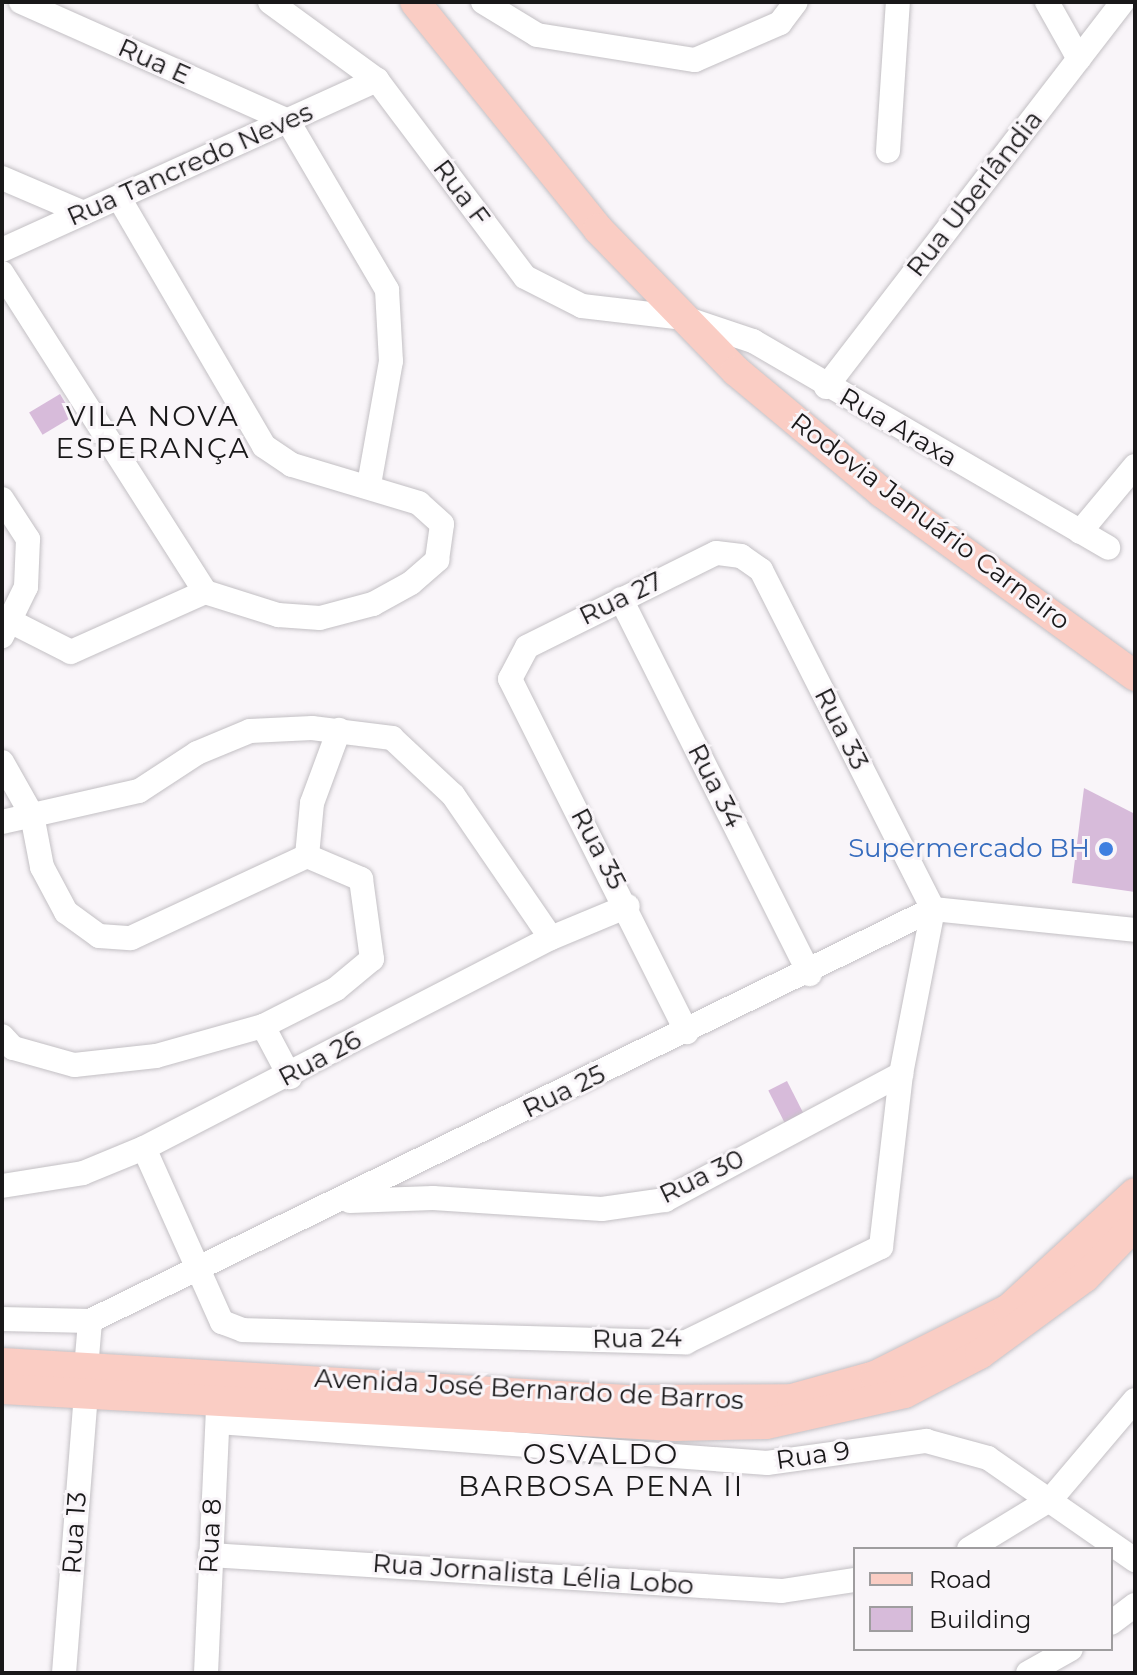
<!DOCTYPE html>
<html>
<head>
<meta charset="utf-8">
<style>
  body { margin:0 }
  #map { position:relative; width:1137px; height:1675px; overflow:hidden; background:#f9f5f9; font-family:Montserrat,sans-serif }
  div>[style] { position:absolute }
  .building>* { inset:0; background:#d7bbda; transform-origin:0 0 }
  .roads { filter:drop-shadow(0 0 2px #c3c0c4) drop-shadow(0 0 2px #c3c0c4) }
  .minor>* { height:24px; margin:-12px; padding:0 12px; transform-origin:12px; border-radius:12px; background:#fff }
  .major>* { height:30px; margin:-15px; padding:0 15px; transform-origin:15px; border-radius:15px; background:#facdc4 }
  .dots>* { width:22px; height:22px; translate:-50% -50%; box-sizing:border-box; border:4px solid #f9f5f9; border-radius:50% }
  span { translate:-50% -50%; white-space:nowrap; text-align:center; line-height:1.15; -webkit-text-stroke:6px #f9f5f9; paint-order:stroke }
  .street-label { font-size:26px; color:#191819 }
  .shop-label { font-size:26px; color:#366cbe }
  .right { translate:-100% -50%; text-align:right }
  .neighbourhood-label { font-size:28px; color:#191819; letter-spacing:2px }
  .frame { position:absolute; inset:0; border:4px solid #191819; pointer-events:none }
  .legend { position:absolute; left:853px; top:1547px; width:260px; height:104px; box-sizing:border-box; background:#f9f5f9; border:2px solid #9f9d9f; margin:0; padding:10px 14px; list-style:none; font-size:24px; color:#191819 }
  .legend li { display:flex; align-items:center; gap:16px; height:40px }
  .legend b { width:40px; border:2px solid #9f9d9f }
</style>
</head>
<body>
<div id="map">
  <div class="building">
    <i style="left:60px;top:394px;width:26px;height:36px;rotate:59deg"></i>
    <i style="clip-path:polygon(1084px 788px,1135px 814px,1135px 892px,1072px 883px)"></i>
    <i style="left:787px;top:1081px;width:42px;height:21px;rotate:63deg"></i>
  </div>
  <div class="roads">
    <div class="minor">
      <i style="left:21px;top:2px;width:292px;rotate:24deg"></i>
      <i style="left:288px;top:121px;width:196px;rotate:59.6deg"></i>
      <i style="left:387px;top:290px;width:71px;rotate:86.8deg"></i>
      <i style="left:391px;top:361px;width:125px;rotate:100.1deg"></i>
      <i style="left:270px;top:2px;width:132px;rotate:36.1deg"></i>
      <i style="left:377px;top:80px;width:246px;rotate:53.1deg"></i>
      <i style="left:525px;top:277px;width:64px;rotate:27deg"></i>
      <i style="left:582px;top:306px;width:103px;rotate:6.7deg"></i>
      <i style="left:684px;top:318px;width:73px;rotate:18.4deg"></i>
      <i style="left:753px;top:341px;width:411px;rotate:30.2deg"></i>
      <i style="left:483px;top:2px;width:63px;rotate:31.4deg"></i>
      <i style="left:537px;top:35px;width:160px;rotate:9deg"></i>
      <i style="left:695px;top:60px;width:93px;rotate:-23.5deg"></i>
      <i style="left:780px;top:23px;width:26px;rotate:-53deg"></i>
      <i style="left:1047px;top:2px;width:65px;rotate:60.7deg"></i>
      <i style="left:888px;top:151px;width:149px;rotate:-86.2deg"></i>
      <i style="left:2px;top:178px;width:89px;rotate:23.1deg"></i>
      <i style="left:2px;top:250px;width:412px;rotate:-24.4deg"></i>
      <i style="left:2px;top:273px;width:378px;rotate:57.5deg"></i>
      <i style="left:205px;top:592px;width:77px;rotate:17.5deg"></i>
      <i style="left:278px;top:615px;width:42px;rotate:4.1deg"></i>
      <i style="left:320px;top:618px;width:55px;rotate:-14.8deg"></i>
      <i style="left:373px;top:604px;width:43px;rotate:-28.9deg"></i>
      <i style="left:411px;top:583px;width:35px;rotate:-41deg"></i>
      <i style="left:437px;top:560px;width:36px;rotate:-82deg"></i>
      <i style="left:442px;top:524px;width:31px;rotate:-138deg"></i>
      <i style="left:419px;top:503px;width:133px;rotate:-163.3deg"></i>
      <i style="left:292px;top:465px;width:34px;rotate:-146deg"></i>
      <i style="left:264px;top:446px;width:287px;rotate:-120.3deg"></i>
      <i style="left:826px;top:387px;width:486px;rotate:-52.4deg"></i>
      <i style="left:2px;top:499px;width:48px;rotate:57deg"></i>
      <i style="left:28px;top:539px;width:48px;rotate:92.4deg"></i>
      <i style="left:26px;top:587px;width:55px;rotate:116.1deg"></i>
      <i style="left:1080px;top:532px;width:86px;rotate:-50.2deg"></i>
      <i style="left:621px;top:599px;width:420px;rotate:63.3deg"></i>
      <i style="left:10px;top:621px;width:68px;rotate:26.9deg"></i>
      <i style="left:71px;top:652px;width:147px;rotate:-24.1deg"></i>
      <i style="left:2px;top:762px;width:61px;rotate:60.5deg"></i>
      <i style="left:32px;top:815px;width:53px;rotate:79.1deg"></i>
      <i style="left:42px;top:867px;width:51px;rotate:61.9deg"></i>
      <i style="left:66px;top:912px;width:41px;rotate:36deg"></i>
      <i style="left:99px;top:936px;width:32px;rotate:4deg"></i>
      <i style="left:131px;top:938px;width:194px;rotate:-25deg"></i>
      <i style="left:307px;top:856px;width:59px;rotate:23.1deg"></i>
      <i style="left:361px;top:879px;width:81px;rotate:82.2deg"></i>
      <i style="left:372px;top:959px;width:47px;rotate:140.2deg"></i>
      <i style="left:336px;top:989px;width:82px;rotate:153.1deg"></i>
      <i style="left:263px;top:1026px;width:111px;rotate:164.3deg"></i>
      <i style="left:156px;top:1056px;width:82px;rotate:173.7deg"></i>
      <i style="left:74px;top:1065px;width:63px;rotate:-164.4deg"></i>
      <i style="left:13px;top:1048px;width:16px;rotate:-133deg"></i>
      <i style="left:2px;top:822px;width:140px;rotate:-12.8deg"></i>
      <i style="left:139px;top:791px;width:69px;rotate:-33.2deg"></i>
      <i style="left:197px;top:753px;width:57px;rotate:-22.5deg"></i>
      <i style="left:250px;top:731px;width:62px;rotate:-2.8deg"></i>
      <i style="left:312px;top:728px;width:81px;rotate:7.1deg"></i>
      <i style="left:392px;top:738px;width:83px;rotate:43.1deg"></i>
      <i style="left:453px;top:795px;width:173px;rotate:55.6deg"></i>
      <i style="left:307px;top:856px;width:53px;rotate:-84.6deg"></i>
      <i style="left:312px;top:803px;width:78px;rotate:-69.7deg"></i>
      <i style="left:263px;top:1026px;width:58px;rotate:62.1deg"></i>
      <i style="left:144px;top:1148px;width:191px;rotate:65.9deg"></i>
      <i style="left:222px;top:1322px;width:22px;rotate:21deg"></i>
      <i style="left:243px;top:1330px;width:443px;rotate:1.6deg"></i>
      <i style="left:686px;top:1342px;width:217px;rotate:-26deg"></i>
      <i style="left:881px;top:1247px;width:174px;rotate:-83.4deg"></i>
      <i style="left:901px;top:1074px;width:168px;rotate:-79deg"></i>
      <i style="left:933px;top:909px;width:380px;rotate:-116.9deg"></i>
      <i style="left:761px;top:570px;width:24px;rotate:-145deg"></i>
      <i style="left:741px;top:556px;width:25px;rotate:-173deg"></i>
      <i style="left:716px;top:553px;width:211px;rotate:153.6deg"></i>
      <i style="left:527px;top:647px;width:36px;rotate:118deg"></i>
      <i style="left:510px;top:679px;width:395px;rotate:63.4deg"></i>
      <i style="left:2px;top:1186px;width:82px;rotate:-9.1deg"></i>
      <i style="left:83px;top:1173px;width:66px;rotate:-22.3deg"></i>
      <i style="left:144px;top:1148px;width:458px;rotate:-27.3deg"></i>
      <i style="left:551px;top:938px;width:83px;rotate:-22.6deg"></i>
      <i style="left:350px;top:1201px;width:83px;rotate:-2.1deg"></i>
      <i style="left:433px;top:1198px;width:169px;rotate:3.7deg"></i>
      <i style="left:602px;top:1209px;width:64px;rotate:-8.1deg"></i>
      <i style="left:665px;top:1200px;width:268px;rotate:-28.1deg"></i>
      <i style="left:2px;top:1319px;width:88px;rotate:1.3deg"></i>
      <i style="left:90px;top:1321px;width:938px;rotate:-26.05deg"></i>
      <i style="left:933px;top:909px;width:203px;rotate:5.9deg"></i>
      <i style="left:86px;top:1369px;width:48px;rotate:-85.2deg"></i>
      <i style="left:218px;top:1422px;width:551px;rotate:4.27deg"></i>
      <i style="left:767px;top:1463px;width:161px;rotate:-7.9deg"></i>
      <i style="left:926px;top:1441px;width:64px;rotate:15.3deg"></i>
      <i style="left:988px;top:1458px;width:179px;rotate:34.8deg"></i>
      <i style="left:969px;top:1549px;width:96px;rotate:-31.4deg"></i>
      <i style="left:1051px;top:1499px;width:130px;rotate:-49.7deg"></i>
      <i style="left:210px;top:1555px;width:573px;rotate:3.6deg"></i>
      <i style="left:782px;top:1591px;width:74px;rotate:-8.6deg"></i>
      <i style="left:1111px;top:1623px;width:30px;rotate:-37deg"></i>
      <i style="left:64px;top:1673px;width:281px;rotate:-85.5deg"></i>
      <i style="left:206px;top:1673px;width:265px;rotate:-87.4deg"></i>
      <i style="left:1028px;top:1673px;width:49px;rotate:-29.2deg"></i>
    </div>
    <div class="major">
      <i style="left:415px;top:2px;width:292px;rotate:51.1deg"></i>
      <i style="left:598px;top:229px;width:198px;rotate:45.8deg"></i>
      <i style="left:736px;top:371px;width:189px;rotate:39.8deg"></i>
      <i style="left:881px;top:492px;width:314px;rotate:35.9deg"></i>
      <i style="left:2px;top:1363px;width:626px;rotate:3.39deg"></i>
      <i style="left:627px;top:1400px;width:165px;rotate:-0.3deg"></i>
      <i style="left:792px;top:1399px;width:86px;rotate:-15.5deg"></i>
      <i style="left:875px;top:1376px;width:150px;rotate:-26.6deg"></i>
      <i style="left:1009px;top:1309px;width:171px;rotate:-42.6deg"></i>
      <i style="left:2px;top:1389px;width:674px;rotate:3.15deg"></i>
      <i style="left:675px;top:1426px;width:91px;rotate:-1.3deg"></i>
      <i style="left:766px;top:1424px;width:142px;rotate:-12.6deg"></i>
      <i style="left:905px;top:1393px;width:85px;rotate:-27.5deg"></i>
      <i style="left:980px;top:1354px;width:130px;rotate:-36.3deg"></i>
      <i style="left:1085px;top:1277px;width:72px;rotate:-46.1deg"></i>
    </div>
  </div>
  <div class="dots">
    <i style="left:1106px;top:849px;background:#3f7fe0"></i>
  </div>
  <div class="street-label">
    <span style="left:154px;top:62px;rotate:24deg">Rua E</span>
    <span style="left:190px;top:165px;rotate:-24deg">Rua Tancredo Neves</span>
    <span style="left:461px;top:193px;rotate:53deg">Rua F</span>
    <span style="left:975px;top:194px;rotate:-52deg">Rua Uberlândia</span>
    <span style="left:898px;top:428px;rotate:30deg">Rua Araxa</span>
    <span style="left:930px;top:522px;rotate:37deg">Rodovia Januário Carneiro</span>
    <span style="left:621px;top:599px;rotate:-26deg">Rua 27</span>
    <span style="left:841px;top:729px;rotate:63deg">Rua 33</span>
    <span style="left:715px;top:786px;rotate:63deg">Rua 34</span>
    <span style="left:598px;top:849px;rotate:62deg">Rua 35</span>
    <span style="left:320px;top:1059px;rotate:-28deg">Rua 26</span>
    <span style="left:564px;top:1092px;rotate:-26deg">Rua 25</span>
    <span style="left:702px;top:1177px;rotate:-26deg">Rua 30</span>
    <span style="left:637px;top:1339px;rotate:-1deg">Rua 24</span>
    <span style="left:529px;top:1390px;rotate:3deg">Avenida José Bernardo de Barros</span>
    <span style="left:813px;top:1456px;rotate:-8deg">Rua 9</span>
    <span style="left:75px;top:1533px;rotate:-86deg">Rua 13</span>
    <span style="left:211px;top:1536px;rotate:-87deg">Rua 8</span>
    <span style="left:533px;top:1575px;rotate:4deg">Rua Jornalista Lélia Lobo</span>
  </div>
  <div class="shop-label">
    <span class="right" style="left:1090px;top:849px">Supermercado BH</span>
  </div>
  <div class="neighbourhood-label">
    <span style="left:153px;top:432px">VILA NOVA<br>ESPERANÇA</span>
    <span style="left:601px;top:1470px">OSVALDO<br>BARBOSA PENA II</span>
  </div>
  <div class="frame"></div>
  <ul class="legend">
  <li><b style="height:10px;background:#facdc4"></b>Road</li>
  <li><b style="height:22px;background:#d7bbda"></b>Building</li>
  </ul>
</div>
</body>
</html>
